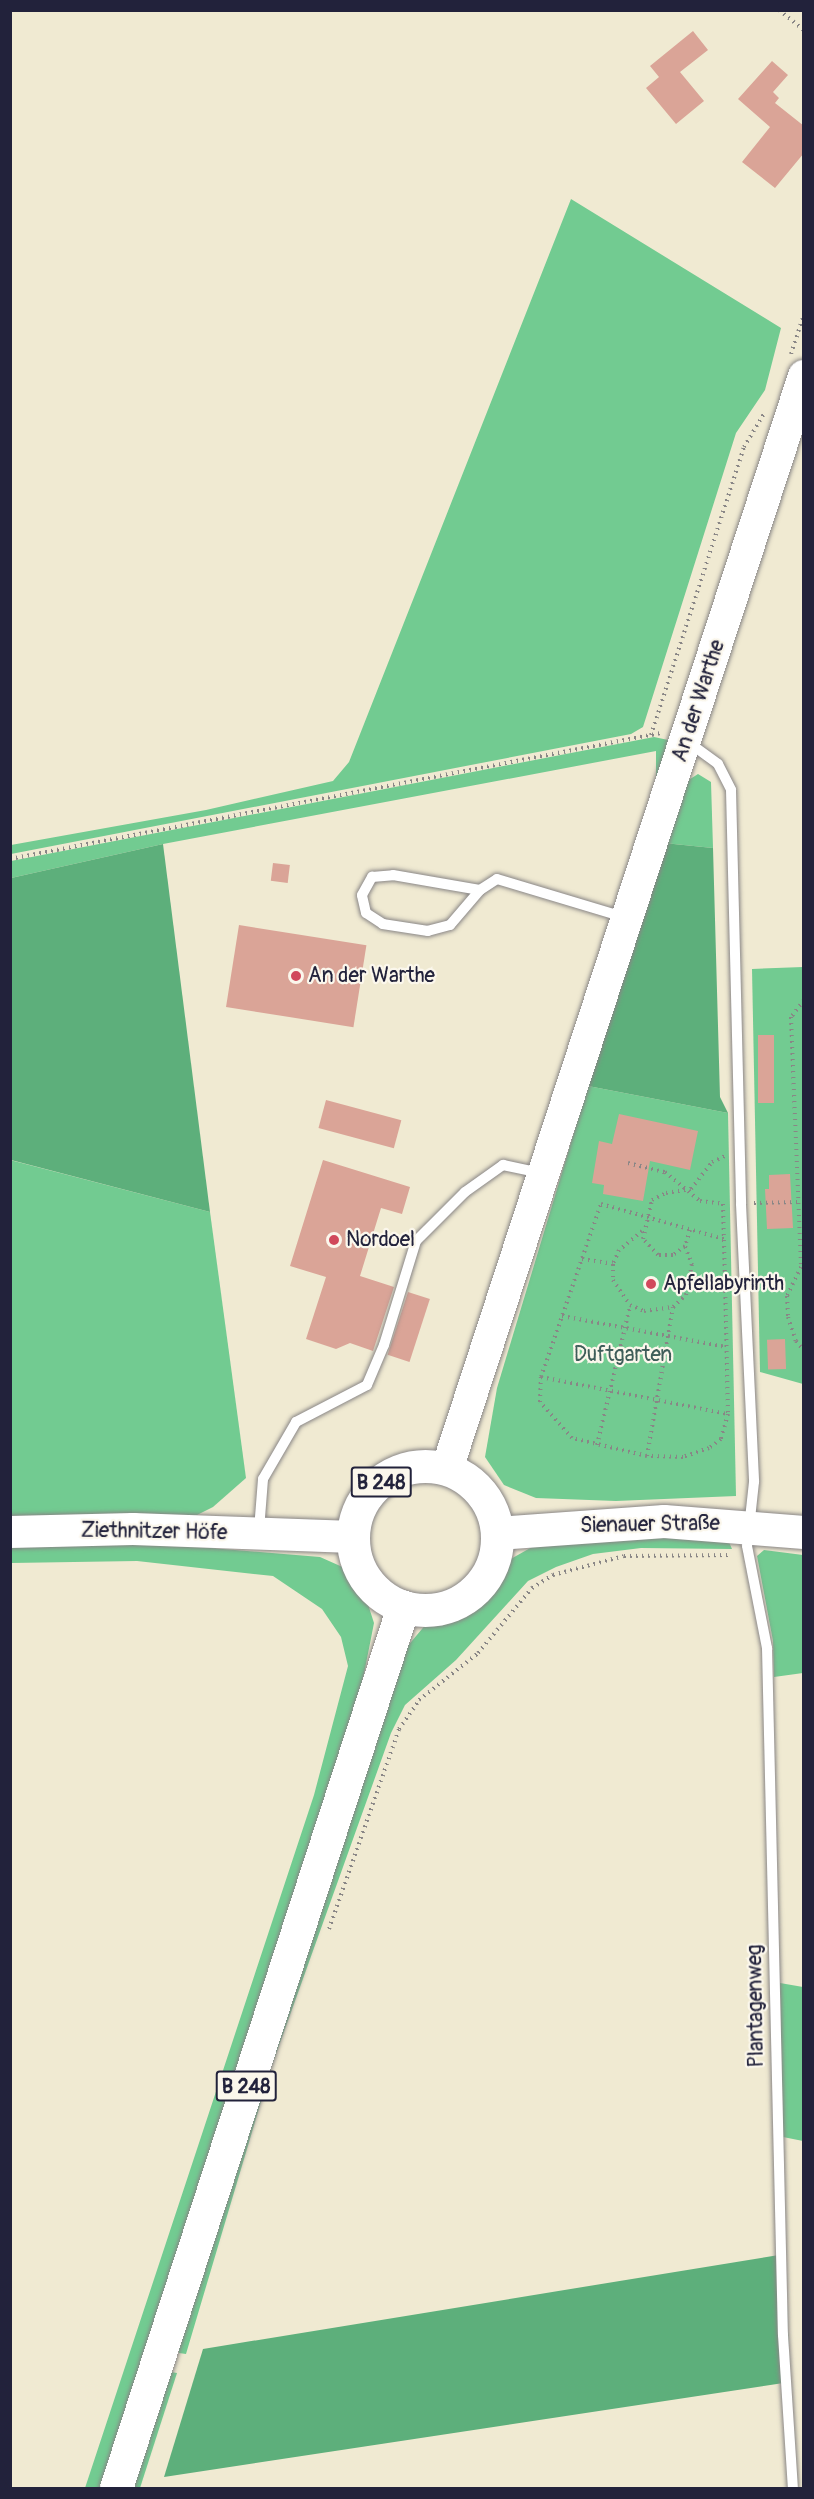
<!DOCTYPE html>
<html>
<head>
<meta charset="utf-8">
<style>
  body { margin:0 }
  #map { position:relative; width:814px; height:2499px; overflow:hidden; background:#f0ead2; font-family:Pangolin,sans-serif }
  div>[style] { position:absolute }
  .green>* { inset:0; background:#72cb91 }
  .forest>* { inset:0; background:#5daf7b }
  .building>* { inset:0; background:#daa497; transform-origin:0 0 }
  .path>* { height:4px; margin-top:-2px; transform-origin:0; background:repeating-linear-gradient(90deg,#898686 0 1.5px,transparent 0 6px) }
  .roads { filter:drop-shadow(0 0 2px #898686) drop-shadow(0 0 2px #898686) }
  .service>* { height:10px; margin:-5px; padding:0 5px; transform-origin:5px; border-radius:5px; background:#fff }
  .secondary>* { height:32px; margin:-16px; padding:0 16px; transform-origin:16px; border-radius:16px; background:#fff }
  .primary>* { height:33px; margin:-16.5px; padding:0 16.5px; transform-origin:16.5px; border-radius:16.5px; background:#fff }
  .primary>.ring { margin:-16.5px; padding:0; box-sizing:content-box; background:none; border:33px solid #fff; border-radius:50% }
  .dots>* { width:16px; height:16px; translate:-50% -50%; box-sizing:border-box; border:3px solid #fbf7ec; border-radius:50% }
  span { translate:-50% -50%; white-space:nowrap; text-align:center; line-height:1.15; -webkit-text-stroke:4.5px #fbf7ec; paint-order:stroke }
  .shield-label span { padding:2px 4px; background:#fbf7ec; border:2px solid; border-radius:4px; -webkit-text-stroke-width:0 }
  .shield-label { font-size:20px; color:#22223b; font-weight:700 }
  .street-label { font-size:21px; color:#22223b }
  .poi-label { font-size:21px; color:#22223b }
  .left { translate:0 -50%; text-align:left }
  .park-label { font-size:21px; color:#3e5d59 }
  .frame { position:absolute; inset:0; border:12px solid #22223b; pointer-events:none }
</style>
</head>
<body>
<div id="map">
  <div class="green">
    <i style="clip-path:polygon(571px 199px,781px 328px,765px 390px,736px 433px,643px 727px,631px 734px,11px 854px,11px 845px,206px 810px,333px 781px,349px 762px)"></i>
    <i style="clip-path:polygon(654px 737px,673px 741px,656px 794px,656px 751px,163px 844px,11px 878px,11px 861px)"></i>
    <i style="clip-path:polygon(698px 774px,711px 782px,713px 848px,664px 843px,687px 781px)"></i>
    <i style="clip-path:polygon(803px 967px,803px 1384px,760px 1372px,752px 969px)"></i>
    <i style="clip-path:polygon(588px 1086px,728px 1113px,736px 1496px,616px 1501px,536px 1498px,504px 1485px,485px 1457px,497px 1388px)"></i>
    <i style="clip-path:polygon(10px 1160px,210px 1212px,246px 1478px,213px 1507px,197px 1515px,169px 1519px,11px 1521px)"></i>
    <i style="clip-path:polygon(617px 1534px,729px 1542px,732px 1549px,641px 1548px,593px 1554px,556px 1567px,528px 1581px,456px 1660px,405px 1705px,391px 1733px,271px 2068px,186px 2354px,179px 2353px,177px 2344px,406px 1648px,427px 1623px,443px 1622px,479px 1601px,509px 1560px,532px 1547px)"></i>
    <i style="clip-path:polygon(11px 1542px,138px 1542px,320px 1557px,347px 1569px,365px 1595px,374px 1623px,363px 1679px,105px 2488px,85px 2488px,314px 1795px,348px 1666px,341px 1637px,322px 1609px,273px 1576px,137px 1561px,11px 1563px)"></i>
    <i style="clip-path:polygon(764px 1550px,803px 1555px,803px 1673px,774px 1677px,773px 1641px,757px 1556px)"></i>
    <i style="clip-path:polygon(780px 1983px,803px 1987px,803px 2141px,783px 2137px)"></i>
    <i style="clip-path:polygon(171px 2372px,177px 2373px,140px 2488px,126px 2488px,162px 2375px)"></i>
  </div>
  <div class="forest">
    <i style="clip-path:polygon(664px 843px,713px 848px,720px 1097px,728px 1113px,588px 1086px)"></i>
    <i style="clip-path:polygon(163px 844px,210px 1212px,11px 1160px,11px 878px)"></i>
    <i style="clip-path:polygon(785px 2254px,790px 2382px,164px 2477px,203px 2349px)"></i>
  </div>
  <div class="building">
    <i style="clip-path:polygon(693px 31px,708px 50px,680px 72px,704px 101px,676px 124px,646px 88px,659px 77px,650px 66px)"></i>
    <i style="clip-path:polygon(772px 61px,788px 75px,773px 92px,779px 98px,775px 103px,804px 126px,804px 153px,775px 188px,742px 162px,770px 127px,738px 99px)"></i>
    <i style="left:273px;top:863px;width:17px;height:18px;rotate:7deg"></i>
    <i style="left:239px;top:925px;width:129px;height:83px;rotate:9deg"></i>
    <i style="left:758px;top:1035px;width:16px;height:68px"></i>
    <i style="left:326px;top:1100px;width:78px;height:29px;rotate:15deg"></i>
    <i style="clip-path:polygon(619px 1114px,698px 1131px,690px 1170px,650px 1161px,643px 1201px,603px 1194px,604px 1185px,592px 1183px,599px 1141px,612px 1144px)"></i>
    <i style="clip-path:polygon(323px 1160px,410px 1187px,402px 1214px,381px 1208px,360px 1276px,394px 1287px,373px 1351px,350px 1343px,336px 1349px,306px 1339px,326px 1277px,290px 1266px)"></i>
    <i style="clip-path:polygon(790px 1174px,793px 1228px,767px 1229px,765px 1189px,769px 1189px,769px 1175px)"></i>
    <i style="left:408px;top:1292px;width:23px;height:66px;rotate:18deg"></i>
    <i style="left:785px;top:1339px;width:30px;height:18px;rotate:88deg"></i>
  </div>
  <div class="path">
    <i style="left:779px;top:10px;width:32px;rotate:39deg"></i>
    <i style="left:791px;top:354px;width:42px;rotate:-72deg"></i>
    <i style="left:651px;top:735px;width:303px;rotate:-72.1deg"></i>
    <i style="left:744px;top:447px;width:39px;rotate:-59deg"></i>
    <i style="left:10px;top:859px;width:663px;rotate:-10.95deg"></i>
    <i style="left:804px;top:1000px;width:21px;rotate:127deg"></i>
    <i style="left:791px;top:1017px;width:250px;rotate:87.7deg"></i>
    <i style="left:801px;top:1267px;width:32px;rotate:116deg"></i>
    <i style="left:787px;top:1296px;width:21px;rotate:87deg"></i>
    <i style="left:788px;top:1317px;width:25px;rotate:72deg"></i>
    <i style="left:796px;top:1341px;width:13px;rotate:51deg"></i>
    <i style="left:628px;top:1163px;width:38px;rotate:14deg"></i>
    <i style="left:665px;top:1172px;width:45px;rotate:39.6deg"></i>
    <i style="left:700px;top:1201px;width:23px;rotate:7deg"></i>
    <i style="left:754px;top:1203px;width:46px;rotate:-1.2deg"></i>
    <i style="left:723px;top:1204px;width:75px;rotate:88.5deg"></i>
    <i style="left:725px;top:1279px;width:135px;rotate:88.7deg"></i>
    <i style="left:728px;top:1414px;width:26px;rotate:106deg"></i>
    <i style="left:721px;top:1439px;width:15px;rotate:143deg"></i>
    <i style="left:709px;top:1448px;width:28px;rotate:161deg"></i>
    <i style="left:683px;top:1457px;width:36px;rotate:-178deg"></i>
    <i style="left:647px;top:1456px;width:77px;rotate:-166.5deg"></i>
    <i style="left:572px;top:1438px;width:48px;rotate:-131.6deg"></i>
    <i style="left:540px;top:1402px;width:25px;rotate:-88deg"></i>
    <i style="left:541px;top:1377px;width:183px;rotate:-70.9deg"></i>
    <i style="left:601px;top:1204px;width:128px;rotate:15.9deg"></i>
    <i style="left:690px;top:1230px;width:17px;rotate:107deg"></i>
    <i style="left:685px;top:1246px;width:15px;rotate:143deg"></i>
    <i style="left:673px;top:1255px;width:15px;rotate:180deg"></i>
    <i style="left:658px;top:1255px;width:22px;rotate:-133deg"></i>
    <i style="left:643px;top:1239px;width:40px;rotate:-77deg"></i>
    <i style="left:652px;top:1200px;width:16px;rotate:-27deg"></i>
    <i style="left:666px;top:1193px;width:25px;rotate:-9deg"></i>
    <i style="left:691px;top:1189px;width:34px;rotate:-52deg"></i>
    <i style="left:712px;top:1162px;width:17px;rotate:-25deg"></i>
    <i style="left:642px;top:1231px;width:30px;rotate:140deg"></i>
    <i style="left:619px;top:1250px;width:15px;rotate:113deg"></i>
    <i style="left:613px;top:1264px;width:16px;rotate:90deg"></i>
    <i style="left:613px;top:1280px;width:30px;rotate:56deg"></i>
    <i style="left:630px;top:1305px;width:15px;rotate:23deg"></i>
    <i style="left:644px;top:1311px;width:29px;rotate:-8deg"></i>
    <i style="left:673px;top:1307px;width:18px;rotate:-43deg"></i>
    <i style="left:686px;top:1295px;width:31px;rotate:-79deg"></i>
    <i style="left:692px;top:1265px;width:20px;rotate:-110deg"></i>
    <i style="left:582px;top:1259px;width:31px;rotate:9deg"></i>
    <i style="left:691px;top:1280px;width:34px;rotate:-2deg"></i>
    <i style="left:562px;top:1316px;width:167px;rotate:10.7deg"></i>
    <i style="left:541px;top:1377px;width:191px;rotate:11.2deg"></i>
    <i style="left:597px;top:1445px;width:143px;rotate:-76.6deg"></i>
    <i style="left:647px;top:1456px;width:151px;rotate:-80.1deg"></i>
    <i style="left:329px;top:1929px;width:212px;rotate:-70.7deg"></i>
    <i style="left:399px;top:1729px;width:35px;rotate:-55deg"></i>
    <i style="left:419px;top:1700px;width:75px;rotate:-38.5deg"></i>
    <i style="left:478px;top:1653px;width:85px;rotate:-50.3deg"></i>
    <i style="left:532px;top:1588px;width:25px;rotate:-32deg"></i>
    <i style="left:553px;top:1575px;width:73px;rotate:-15deg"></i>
    <i style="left:624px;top:1556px;width:108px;rotate:-0.5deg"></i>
  </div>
  <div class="roads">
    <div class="service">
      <i style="left:688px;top:742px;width:37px;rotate:36deg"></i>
      <i style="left:718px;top:764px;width:29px;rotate:63deg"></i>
      <i style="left:731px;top:790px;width:414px;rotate:88.6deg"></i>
      <i style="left:741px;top:1204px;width:278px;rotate:87.3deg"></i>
      <i style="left:754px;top:1482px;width:64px;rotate:96.2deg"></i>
      <i style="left:747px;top:1546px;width:104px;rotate:78.9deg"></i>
      <i style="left:767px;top:1648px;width:687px;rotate:88.67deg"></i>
      <i style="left:783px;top:2335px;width:153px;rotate:86.3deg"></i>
      <i style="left:480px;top:890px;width:46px;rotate:130.6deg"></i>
      <i style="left:450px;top:925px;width:23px;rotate:165deg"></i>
      <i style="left:428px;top:931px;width:46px;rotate:-171.2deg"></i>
      <i style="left:383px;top:924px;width:20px;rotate:-147deg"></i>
      <i style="left:366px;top:913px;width:18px;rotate:-103deg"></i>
      <i style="left:362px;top:895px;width:21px;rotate:-61deg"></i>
      <i style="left:372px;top:877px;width:21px;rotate:-5deg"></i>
      <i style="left:393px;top:875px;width:88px;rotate:9.8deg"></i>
      <i style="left:480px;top:890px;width:20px;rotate:-33deg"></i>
      <i style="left:497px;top:879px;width:133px;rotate:16.7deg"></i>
      <i style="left:259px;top:1530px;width:51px;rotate:-85.5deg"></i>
      <i style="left:263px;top:1479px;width:66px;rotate:-59.9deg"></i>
      <i style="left:296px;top:1422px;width:80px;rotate:-27.5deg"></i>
      <i style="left:367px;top:1385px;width:43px;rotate:-67deg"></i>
      <i style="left:384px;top:1345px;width:109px;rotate:-72.9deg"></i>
      <i style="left:416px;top:1241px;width:69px;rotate:-45deg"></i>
      <i style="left:465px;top:1192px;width:47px;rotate:-35.4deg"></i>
      <i style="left:503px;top:1165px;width:38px;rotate:12deg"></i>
    </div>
    <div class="secondary">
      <i style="left:447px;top:1469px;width:1150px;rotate:-71.91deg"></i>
      <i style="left:10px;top:1532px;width:123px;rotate:-1.4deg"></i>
      <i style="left:133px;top:1529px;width:220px;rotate:2.1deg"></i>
    </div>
    <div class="primary">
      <i class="ring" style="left:353px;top:1466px;width:111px;height:111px"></i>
      <i style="left:497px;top:1533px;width:167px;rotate:-4.1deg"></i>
      <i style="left:664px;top:1521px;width:140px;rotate:4.5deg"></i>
      <i style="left:116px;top:2488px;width:927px;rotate:-71.96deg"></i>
    </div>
  </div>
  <div class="dots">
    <i style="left:296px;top:976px;background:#d1495b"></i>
    <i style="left:334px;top:1240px;background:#d1495b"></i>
    <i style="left:651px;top:1284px;background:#d1495b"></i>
  </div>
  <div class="shield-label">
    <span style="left:381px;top:1482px">B 248</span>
    <span style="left:246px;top:2086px">B 248</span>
  </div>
  <div class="street-label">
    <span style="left:699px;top:701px;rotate:-72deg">An der Warthe</span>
    <span style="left:650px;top:1525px;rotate:-1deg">Sienauer Straße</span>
    <span style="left:154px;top:1532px;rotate:1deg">Ziethnitzer Höfe</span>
    <span style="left:756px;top:2006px;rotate:-91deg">Plantagenweg</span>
  </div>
  <div class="poi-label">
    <span class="left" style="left:308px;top:976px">An der Warthe</span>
    <span class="left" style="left:346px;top:1240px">Nordoel</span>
    <span class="left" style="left:663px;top:1284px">Apfellabyrinth</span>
  </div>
  <div class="park-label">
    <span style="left:623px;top:1355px">Duftgarten</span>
  </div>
  <div class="frame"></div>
</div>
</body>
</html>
